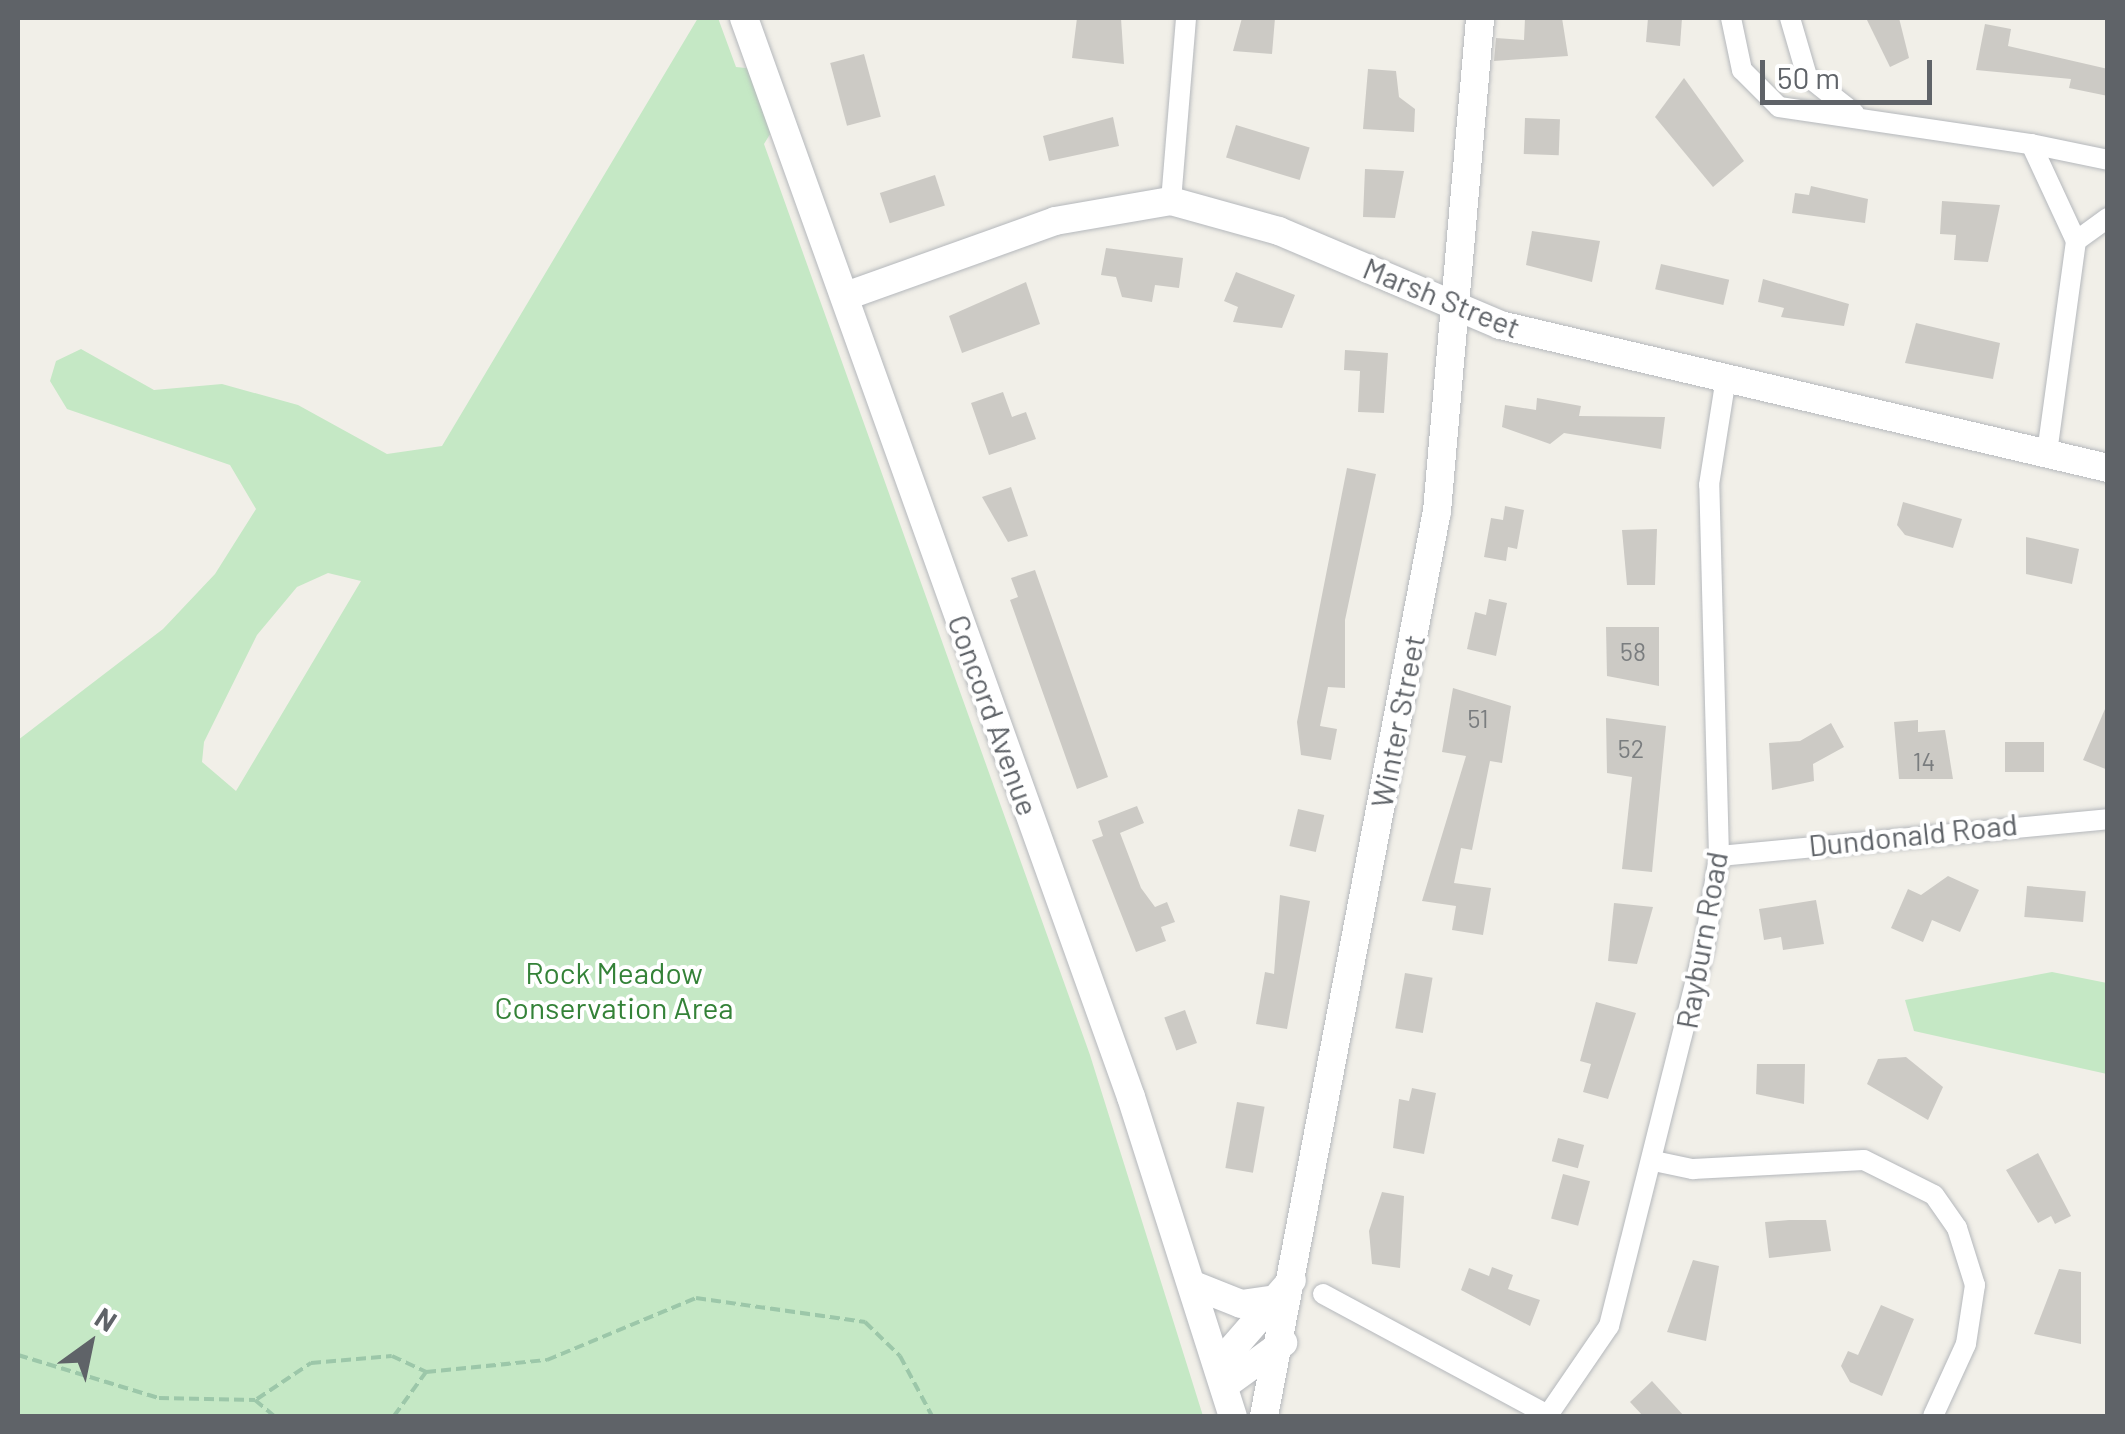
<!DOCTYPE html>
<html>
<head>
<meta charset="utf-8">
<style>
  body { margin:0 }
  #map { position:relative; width:2125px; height:1434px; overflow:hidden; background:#f1efe8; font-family:Barlow,sans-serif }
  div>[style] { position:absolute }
  .green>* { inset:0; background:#c5e8c5 }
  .building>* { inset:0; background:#cccac5; transform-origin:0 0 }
  .path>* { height:4px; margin-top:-2px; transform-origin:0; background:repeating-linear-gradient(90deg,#9cc7a9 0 10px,transparent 0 15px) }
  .roads { filter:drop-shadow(0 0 2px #b5b8bc) drop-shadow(0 0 2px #b5b8bc) }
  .street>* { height:20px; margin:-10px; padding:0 10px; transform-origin:10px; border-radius:10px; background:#fff }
  .secondary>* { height:28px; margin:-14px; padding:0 14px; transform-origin:14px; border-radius:14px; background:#fff }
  span { translate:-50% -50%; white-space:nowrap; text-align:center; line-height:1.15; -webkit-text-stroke:8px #fff; paint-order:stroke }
  .number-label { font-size:25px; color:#7a7d7f }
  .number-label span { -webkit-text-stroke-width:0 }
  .street-label { font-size:30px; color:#5f6368 }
  .park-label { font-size:30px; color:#348238 }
  .frame { position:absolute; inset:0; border:20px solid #5f6368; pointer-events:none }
  .north { position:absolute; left:40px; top:1294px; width:100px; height:100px; -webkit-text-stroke:8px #fff; paint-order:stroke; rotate:33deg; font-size:28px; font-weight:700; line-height:40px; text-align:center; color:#5f6368 }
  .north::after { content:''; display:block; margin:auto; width:35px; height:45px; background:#5f6368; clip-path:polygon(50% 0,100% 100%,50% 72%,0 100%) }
  .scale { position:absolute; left:1760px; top:60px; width:172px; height:45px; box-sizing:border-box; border:5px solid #5f6368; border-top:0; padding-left:12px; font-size:30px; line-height:35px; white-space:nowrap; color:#5f6368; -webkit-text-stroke:8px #fff; paint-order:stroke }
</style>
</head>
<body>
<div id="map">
  <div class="green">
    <i style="clip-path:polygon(evenodd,698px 18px,718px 18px,736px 67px,774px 71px,786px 108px,764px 144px,1090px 1055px,1203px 1416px,18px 1416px,18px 740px,163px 629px,215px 574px,256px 509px,230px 465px,67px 409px,50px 381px,56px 361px,81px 349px,154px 390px,222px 384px,298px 405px,387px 454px,442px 446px,698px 18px,328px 573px,361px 581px,236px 791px,202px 762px,204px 742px,257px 635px,297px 587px,328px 573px)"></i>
    <i style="clip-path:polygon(2052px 972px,2107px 983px,2107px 1074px,1914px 1031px,1905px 1000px)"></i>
  </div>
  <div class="building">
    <i style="clip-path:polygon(1077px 18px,1121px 18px,1124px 64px,1072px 58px)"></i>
    <i style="clip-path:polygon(1242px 18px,1275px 18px,1272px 54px,1233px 51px)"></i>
    <i style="clip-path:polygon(1525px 18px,1562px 18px,1568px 56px,1494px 61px,1496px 38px,1524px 40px)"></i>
    <i style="clip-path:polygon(1648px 18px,1682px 18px,1680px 46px,1646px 42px)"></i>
    <i style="clip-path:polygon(1866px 18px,1899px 18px,1909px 58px,1890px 67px)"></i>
    <i style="clip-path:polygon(1985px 24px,2011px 29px,2008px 46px,2108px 69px,2108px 96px,2069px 88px,2071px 79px,1976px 70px)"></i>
    <i style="left:864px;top:54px;width:65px;height:35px;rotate:75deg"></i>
    <i style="clip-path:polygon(1368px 69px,1396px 71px,1399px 97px,1415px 109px,1414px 132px,1363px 129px)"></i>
    <i style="clip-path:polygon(1684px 78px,1744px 161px,1713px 187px,1655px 117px)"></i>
    <i style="clip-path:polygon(1113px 117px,1119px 146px,1049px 161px,1043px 136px)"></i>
    <i style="left:1525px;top:118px;width:35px;height:36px;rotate:2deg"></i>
    <i style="left:1236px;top:125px;width:77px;height:34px;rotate:17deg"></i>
    <i style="clip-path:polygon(1365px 169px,1404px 171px,1395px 218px,1363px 217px)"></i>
    <i style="left:935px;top:175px;width:32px;height:58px;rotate:72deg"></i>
    <i style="clip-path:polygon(1811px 186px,1868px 199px,1865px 223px,1792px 213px,1795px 193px,1809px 195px)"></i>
    <i style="clip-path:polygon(1942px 201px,2000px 205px,1988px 262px,1954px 260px,1956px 235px,1940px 234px)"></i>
    <i style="clip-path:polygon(1532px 231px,1600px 241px,1592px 282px,1526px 265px)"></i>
    <i style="clip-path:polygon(1106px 248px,1183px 258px,1179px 288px,1155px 285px,1152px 302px,1122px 297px,1116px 277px,1101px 275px)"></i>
    <i style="left:1661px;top:264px;width:70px;height:26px;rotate:13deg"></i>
    <i style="clip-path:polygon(1236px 272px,1295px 295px,1282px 328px,1233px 322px,1238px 307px,1224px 301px)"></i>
    <i style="clip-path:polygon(1763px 279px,1849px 304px,1844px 326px,1781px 317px,1784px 308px,1758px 302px)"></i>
    <i style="clip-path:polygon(1026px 282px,1040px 324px,962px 353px,949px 316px)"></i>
    <i style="clip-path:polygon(1916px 323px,2000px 343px,1993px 379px,1905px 363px)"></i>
    <i style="clip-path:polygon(1345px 350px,1388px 353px,1384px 413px,1358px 412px,1360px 371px,1344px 370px)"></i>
    <i style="clip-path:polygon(1003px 392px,1012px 417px,1026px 412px,1036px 439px,989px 455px,971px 403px)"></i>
    <i style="clip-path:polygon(1537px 398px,1581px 406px,1579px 416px,1665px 417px,1661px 449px,1564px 433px,1550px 444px,1502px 427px,1505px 405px,1536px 410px)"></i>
    <i style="clip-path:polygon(1347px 468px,1376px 474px,1345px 620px,1345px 688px,1328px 687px,1320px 726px,1337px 729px,1331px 760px,1301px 755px,1297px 722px)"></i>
    <i style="clip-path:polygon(1011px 487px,1028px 536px,1008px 542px,982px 497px)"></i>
    <i style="clip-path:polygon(1903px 502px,1962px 519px,1953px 548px,1905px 535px,1897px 525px)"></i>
    <i style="clip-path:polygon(1505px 506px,1524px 510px,1517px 549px,1508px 547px,1506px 561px,1484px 557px,1491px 518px,1503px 520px)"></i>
    <i style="clip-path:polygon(1657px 529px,1655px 585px,1627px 585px,1622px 530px)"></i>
    <i style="clip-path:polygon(2026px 537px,2079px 549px,2072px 584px,2026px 574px)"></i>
    <i style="clip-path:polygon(1035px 570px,1108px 777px,1077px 789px,1010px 600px,1018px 597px,1011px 578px)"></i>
    <i style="clip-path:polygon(1489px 599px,1507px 603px,1496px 656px,1467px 649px,1475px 612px,1486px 615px)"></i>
    <i style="clip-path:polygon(1606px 627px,1659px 627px,1659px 686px,1607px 676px)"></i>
    <i style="clip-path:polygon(1453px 688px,1511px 706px,1502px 763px,1490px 761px,1472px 850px,1461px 848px,1454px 883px,1491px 888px,1483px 935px,1452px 930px,1456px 906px,1422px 901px,1466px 756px,1442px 752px)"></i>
    <i style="clip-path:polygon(2108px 702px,2108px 770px,2083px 760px)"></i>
    <i style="clip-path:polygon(1606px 718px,1666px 726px,1652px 872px,1622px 869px,1632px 777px,1607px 773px)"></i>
    <i style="clip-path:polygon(1918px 720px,1918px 732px,1945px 730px,1953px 779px,1899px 779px,1894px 722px)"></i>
    <i style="clip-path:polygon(1831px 723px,1844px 747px,1813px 764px,1814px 781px,1772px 790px,1769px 743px,1800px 741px)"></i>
    <i style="left:2005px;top:742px;width:39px;height:30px"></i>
    <i style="clip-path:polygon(1137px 806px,1144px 823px,1120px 833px,1141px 888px,1155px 907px,1167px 902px,1175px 922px,1161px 927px,1166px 941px,1136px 952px,1092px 840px,1103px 836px,1098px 821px)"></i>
    <i style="left:1298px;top:809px;width:27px;height:38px;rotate:13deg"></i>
    <i style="clip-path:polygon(1948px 876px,1979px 890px,1960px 932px,1932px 920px,1923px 942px,1891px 928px,1908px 889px,1921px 895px)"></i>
    <i style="left:2027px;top:886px;width:59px;height:31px;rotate:5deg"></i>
    <i style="clip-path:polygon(1280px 895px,1310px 901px,1287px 1029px,1256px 1024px,1265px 972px,1274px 974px)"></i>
    <i style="clip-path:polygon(1816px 900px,1824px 944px,1783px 950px,1781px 937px,1764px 940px,1759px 909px)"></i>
    <i style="clip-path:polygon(1614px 903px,1653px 907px,1637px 964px,1608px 961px)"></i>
    <i style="left:1405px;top:973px;width:28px;height:56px;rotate:10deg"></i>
    <i style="clip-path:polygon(1596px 1002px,1636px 1013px,1608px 1099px,1583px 1092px,1591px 1064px,1580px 1061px)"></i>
    <i style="left:1185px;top:1010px;width:35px;height:22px;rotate:70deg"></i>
    <i style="clip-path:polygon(1906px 1057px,1943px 1087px,1928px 1120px,1867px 1084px,1878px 1059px)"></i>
    <i style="clip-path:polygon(1757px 1064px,1805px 1064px,1804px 1104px,1756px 1094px)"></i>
    <i style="clip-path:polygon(1412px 1088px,1436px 1093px,1424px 1154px,1393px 1148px,1399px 1099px,1409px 1101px)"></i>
    <i style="left:1237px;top:1102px;width:28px;height:67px;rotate:10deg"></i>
    <i style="left:1558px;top:1138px;width:27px;height:24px;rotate:15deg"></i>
    <i style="clip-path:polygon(2038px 1153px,2071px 1216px,2055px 1224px,2051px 1216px,2038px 1223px,2006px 1170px)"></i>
    <i style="left:1563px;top:1174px;width:28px;height:46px;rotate:15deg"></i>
    <i style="clip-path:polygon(1382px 1192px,1404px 1196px,1400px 1268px,1372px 1264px,1369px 1231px)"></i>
    <i style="clip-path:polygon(1789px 1220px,1826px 1220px,1831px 1251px,1769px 1258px,1765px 1222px)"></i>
    <i style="clip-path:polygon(1693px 1260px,1719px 1266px,1706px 1341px,1667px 1332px)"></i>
    <i style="clip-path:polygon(1492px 1267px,1513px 1275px,1508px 1289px,1540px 1300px,1530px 1326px,1461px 1290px,1469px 1268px,1489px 1276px)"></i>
    <i style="clip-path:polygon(2059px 1269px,2081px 1272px,2081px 1344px,2034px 1334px)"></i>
    <i style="clip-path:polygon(1881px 1305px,1914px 1319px,1882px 1396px,1850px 1382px,1841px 1366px,1848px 1351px,1858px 1355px)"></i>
    <i style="clip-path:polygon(1652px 1381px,1684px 1416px,1643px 1416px,1630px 1402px)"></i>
  </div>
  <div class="path">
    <i style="left:18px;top:1355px;width:147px;rotate:17deg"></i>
    <i style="left:159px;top:1398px;width:96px;rotate:1.2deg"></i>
    <i style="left:255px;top:1400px;width:25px;rotate:40deg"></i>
    <i style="left:257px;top:1399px;width:65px;rotate:-33.7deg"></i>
    <i style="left:311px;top:1363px;width:81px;rotate:-4.9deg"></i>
    <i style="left:392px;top:1356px;width:38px;rotate:25deg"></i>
    <i style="left:394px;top:1416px;width:54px;rotate:-54deg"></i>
    <i style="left:426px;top:1372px;width:122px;rotate:-5.7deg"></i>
    <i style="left:547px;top:1360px;width:161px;rotate:-22.6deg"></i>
    <i style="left:696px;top:1298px;width:171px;rotate:8.1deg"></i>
    <i style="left:865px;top:1322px;width:49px;rotate:44.2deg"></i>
    <i style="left:900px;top:1356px;width:68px;rotate:61.9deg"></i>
  </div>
  <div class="roads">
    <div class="street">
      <i style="left:1731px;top:18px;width:53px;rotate:78.1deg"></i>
      <i style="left:1742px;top:70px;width:52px;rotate:45deg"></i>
      <i style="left:1779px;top:107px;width:255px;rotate:8.4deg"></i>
      <i style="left:2031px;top:144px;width:107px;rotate:65.1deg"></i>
      <i style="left:2076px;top:241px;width:214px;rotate:97.8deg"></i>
      <i style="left:1790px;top:18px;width:60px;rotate:73.7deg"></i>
      <i style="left:1807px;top:76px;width:60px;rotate:38.2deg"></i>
      <i style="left:2031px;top:144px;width:79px;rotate:11.7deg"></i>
      <i style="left:1171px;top:201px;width:184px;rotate:-85.3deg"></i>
      <i style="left:2076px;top:241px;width:39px;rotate:-36deg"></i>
      <i style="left:1719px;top:856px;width:391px;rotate:-5.4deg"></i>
      <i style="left:1654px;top:1161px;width:40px;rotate:12deg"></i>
      <i style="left:1693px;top:1169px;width:171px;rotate:-3deg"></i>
      <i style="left:1864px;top:1160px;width:78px;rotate:26.6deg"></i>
      <i style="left:1934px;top:1195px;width:40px;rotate:55.1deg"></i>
      <i style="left:1957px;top:1228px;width:60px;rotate:72.5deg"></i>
      <i style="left:1975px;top:1285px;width:60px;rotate:98.7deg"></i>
      <i style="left:1966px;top:1344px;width:79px;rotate:114.6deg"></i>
      <i style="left:1323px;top:1294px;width:258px;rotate:28.3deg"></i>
      <i style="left:1548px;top:1415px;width:108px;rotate:-55.6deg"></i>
      <i style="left:1609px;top:1326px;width:390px;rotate:-75.9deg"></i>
      <i style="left:1704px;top:948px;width:93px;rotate:-80.7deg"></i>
      <i style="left:1719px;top:856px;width:371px;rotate:-91.5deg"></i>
      <i style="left:1709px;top:485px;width:108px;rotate:-81deg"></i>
    </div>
    <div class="secondary">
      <i style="left:744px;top:18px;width:1146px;rotate:70.27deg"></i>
      <i style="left:1131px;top:1097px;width:335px;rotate:72.3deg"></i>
      <i style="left:846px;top:296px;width:222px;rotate:-19.7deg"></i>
      <i style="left:1055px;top:221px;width:118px;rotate:-9.8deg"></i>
      <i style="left:1171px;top:201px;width:112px;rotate:15.5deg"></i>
      <i style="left:1279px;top:231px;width:240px;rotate:23deg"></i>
      <i style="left:1500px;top:325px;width:625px;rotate:13.24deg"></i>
      <i style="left:1196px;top:1286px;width:48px;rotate:21.8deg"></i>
      <i style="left:1241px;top:1304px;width:35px;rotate:-8deg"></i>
      <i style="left:1219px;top:1364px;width:111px;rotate:-49deg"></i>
      <i style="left:1225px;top:1385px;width:72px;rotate:-35.9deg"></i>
      <i style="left:1264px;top:1416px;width:921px;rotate:-79.18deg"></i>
      <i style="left:1437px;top:511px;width:495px;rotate:-85deg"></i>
    </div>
  </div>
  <div class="number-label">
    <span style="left:1633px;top:651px">58</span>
    <span style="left:1478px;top:718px">51</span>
    <span style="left:1631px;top:748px">52</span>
    <span style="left:1924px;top:761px">14</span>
  </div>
  <div class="street-label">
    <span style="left:1442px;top:297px;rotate:22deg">Marsh Street</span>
    <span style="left:994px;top:715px;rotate:70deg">Concord Avenue</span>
    <span style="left:1397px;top:721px;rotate:-79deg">Winter Street</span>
    <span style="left:1913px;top:834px;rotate:-6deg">Dundonald Road</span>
    <span style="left:1701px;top:940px;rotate:-80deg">Rayburn Road</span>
  </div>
  <div class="park-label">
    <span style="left:614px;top:989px">Rock Meadow<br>Conservation Area</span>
  </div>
  <div class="frame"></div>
  <div class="north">N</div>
  <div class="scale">50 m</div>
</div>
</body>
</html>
